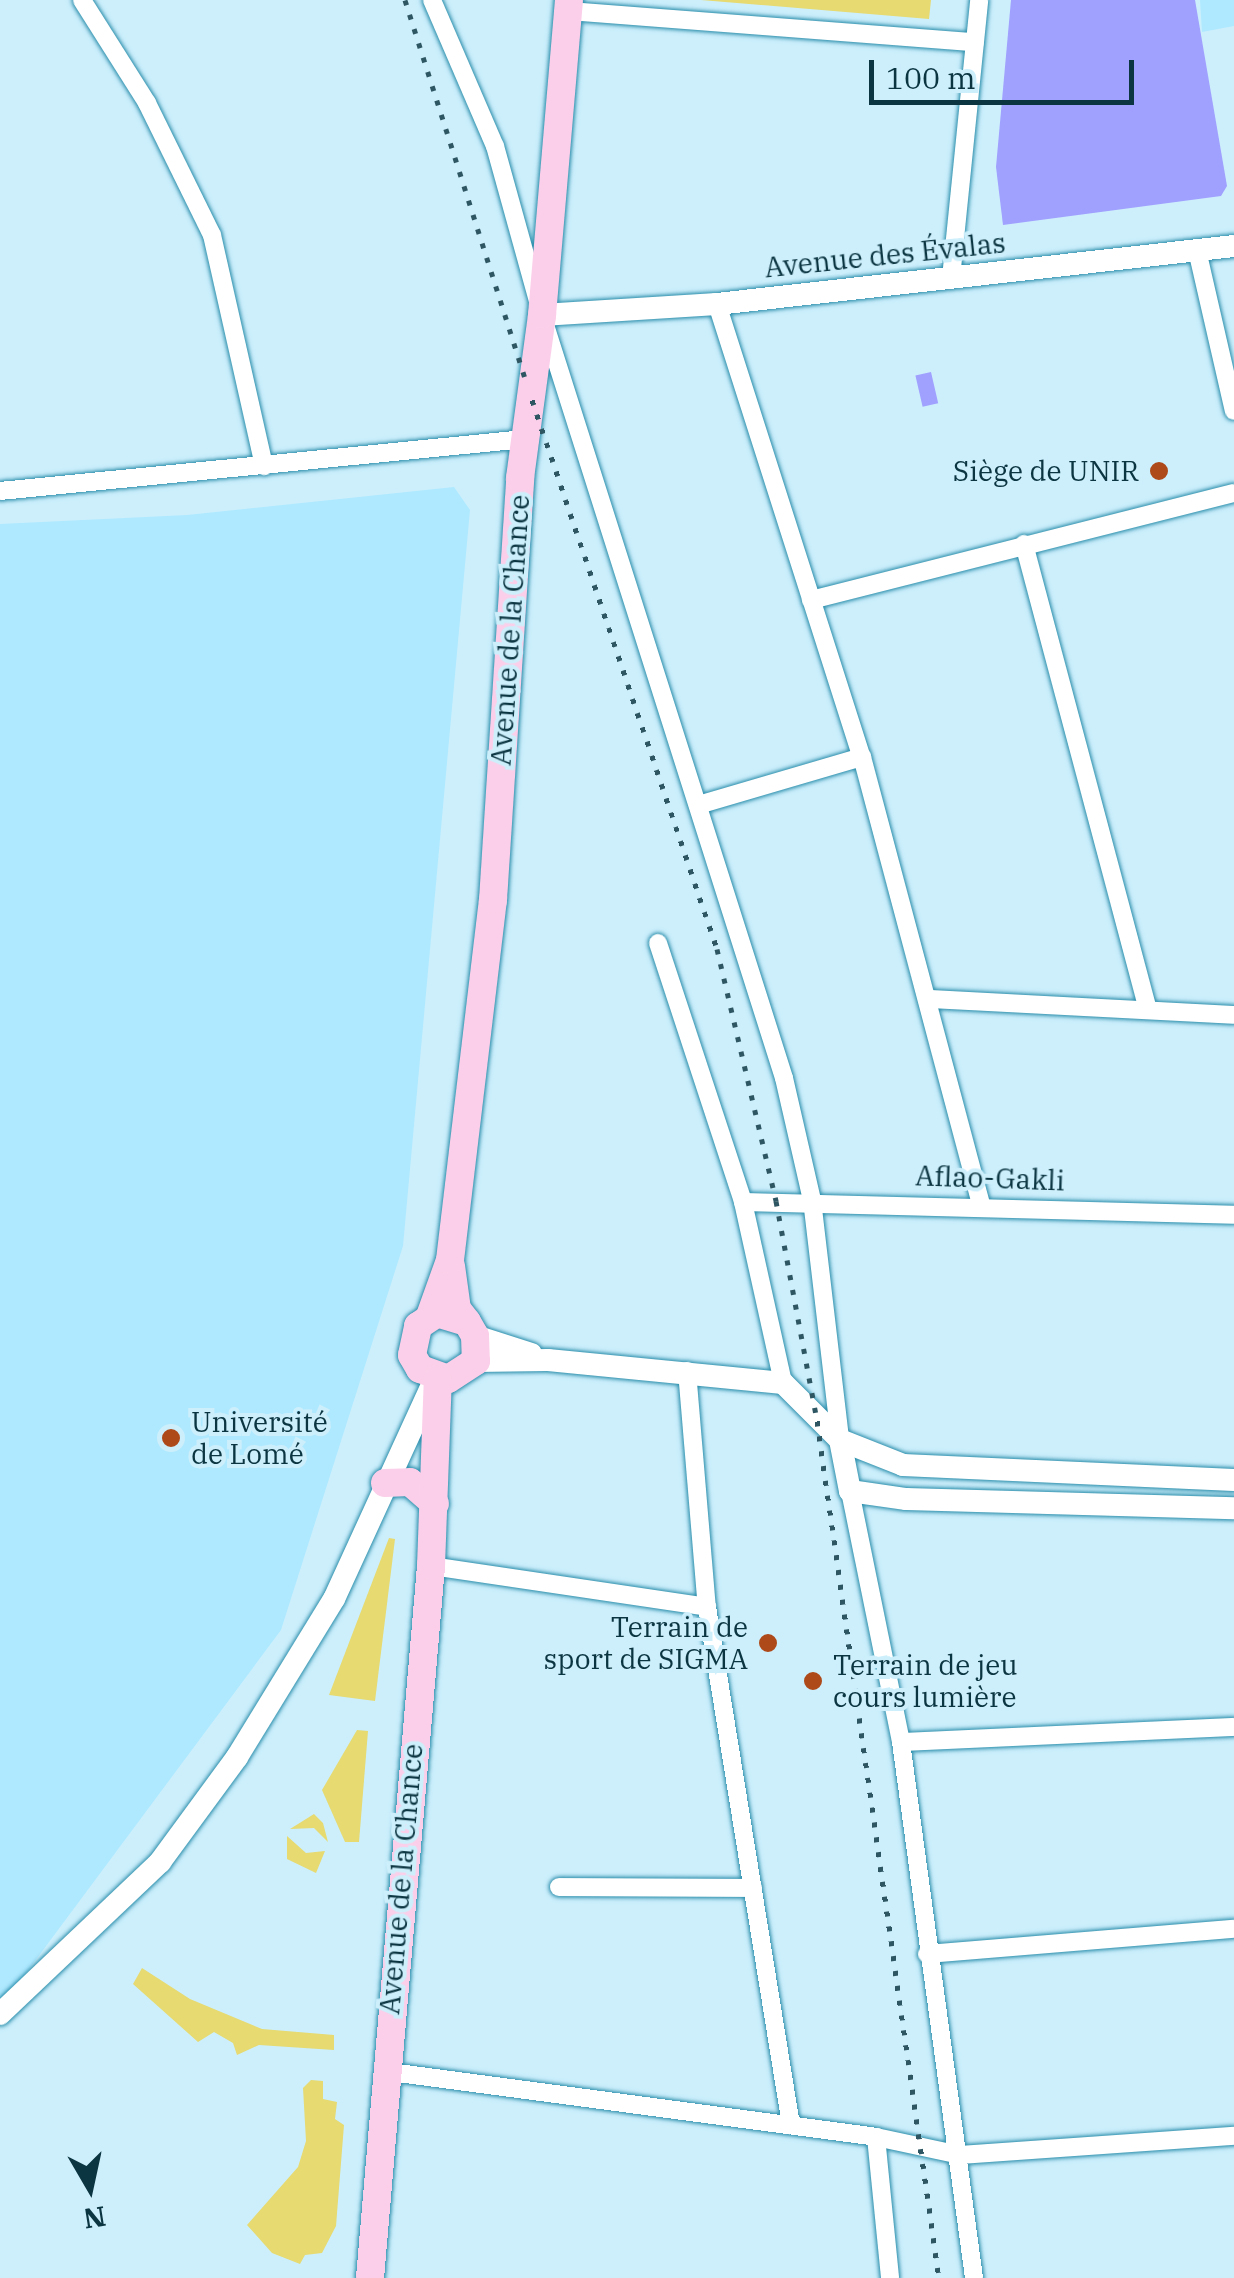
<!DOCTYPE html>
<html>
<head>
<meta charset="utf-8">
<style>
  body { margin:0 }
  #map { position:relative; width:1234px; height:2278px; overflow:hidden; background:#cdeffc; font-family:"IBM Plex Serif",serif }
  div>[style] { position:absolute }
  .built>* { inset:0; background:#afe9ff }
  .green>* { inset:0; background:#e6da70 }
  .water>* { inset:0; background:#a0a0fe; transform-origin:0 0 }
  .roads { filter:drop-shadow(0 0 2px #298dab) drop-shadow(0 0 2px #298dab) }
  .minor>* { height:18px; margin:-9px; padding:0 9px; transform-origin:9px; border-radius:9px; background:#fff }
  .tertiary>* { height:22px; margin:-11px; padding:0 11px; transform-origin:11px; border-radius:11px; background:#fff }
  .primary>* { height:28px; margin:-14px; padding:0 14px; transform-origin:14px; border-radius:14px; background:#fbcfe9 }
  .rail>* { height:5px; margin-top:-2.5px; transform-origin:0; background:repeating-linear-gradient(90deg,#2d5662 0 5px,transparent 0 15px) }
  .dots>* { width:28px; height:28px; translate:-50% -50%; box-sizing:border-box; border:5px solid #cdeffc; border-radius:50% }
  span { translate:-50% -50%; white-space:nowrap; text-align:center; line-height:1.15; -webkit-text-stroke:8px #cdeffc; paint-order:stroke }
  .street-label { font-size:28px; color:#0b3541 }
  .poi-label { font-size:28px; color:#0b3541 }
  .right { translate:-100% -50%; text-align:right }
  .left { translate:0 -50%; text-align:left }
  .north { position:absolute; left:40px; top:2138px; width:100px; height:100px; -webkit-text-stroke:8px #cdeffc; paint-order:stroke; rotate:171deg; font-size:28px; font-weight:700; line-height:40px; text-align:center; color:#0b3541 }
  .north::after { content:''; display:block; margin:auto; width:35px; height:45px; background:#0b3541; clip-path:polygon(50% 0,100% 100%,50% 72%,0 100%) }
  .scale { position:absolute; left:869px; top:60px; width:265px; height:45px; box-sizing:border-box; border:5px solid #0b3541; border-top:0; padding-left:12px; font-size:30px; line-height:35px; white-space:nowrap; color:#0b3541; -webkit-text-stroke:8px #cdeffc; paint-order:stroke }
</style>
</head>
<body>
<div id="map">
  <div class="built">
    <i style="clip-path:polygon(1200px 0,1234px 0,1234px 26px,1202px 32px)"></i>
    <i style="clip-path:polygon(454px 487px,470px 510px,403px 1246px,281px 1630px,0 2008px,0 524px,187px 515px)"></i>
  </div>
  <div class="green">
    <i style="clip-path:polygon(701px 0,931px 0,929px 19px)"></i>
    <i style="clip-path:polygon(389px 1538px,395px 1539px,375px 1701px,329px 1695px)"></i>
    <i style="clip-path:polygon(357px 1730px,368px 1731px,359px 1842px,345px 1842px,322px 1790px)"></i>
    <i style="clip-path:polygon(314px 1814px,323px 1823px,328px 1842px,314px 1828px,290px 1829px)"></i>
    <i style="clip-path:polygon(287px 1836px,306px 1853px,325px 1851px,316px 1873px,287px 1859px)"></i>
    <i style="clip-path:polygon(142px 1968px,190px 1999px,262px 2029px,334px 2035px,334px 2050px,259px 2045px,237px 2055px,233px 2043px,214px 2032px,198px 2042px,133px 1984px)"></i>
    <i style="clip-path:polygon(311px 2080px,323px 2081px,323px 2099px,337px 2102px,335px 2119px,344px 2125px,336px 2226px,322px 2253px,305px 2255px,300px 2264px,272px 2253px,247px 2225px,298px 2167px,306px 2141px,303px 2088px)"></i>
  </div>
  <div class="water">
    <i style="clip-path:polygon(1011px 0,1195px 0,1227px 186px,1221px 196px,1003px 225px,996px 167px)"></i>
    <i style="left:931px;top:372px;width:32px;height:16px;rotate:77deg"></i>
  </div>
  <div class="roads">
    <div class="minor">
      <i style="left:82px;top:0;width:122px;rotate:57.7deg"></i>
      <i style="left:147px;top:103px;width:147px;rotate:63.8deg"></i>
      <i style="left:212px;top:235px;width:237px;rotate:77.3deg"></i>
      <i style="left:432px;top:0;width:159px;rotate:66.7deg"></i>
      <i style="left:495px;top:146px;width:161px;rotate:74.5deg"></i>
      <i style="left:568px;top:11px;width:408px;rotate:4.4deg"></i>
      <i style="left:1197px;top:250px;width:165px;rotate:77.1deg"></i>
      <i style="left:951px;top:278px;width:279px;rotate:-84.2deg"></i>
      <i style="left:717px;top:304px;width:476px;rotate:72.3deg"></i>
      <i style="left:862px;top:757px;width:464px;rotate:75.1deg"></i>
      <i style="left:545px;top:325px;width:790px;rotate:72.39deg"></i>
      <i style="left:784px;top:1078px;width:125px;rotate:77.1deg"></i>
      <i style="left:812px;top:1200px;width:242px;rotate:83.3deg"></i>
      <i style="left:0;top:491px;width:528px;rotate:-5.66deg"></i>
      <i style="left:1024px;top:544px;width:481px;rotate:75.1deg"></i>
      <i style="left:811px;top:600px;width:436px;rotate:-14.2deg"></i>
      <i style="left:698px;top:805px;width:171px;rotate:-16.3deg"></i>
      <i style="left:658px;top:943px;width:273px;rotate:71.8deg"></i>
      <i style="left:743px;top:1202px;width:185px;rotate:77.5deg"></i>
      <i style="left:930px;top:999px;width:304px;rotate:3deg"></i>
      <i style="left:743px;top:1202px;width:491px;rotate:1.5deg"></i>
      <i style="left:687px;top:1371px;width:237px;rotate:85.2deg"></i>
      <i style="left:707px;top:1607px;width:525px;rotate:80.79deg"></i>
      <i style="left:850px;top:1491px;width:256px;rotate:78.5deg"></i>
      <i style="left:901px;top:1742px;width:541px;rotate:82.24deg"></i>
      <i style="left:431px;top:1566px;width:279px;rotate:8.4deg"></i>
      <i style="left:901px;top:1742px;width:333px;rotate:-2.6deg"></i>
      <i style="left:559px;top:1887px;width:194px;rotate:0.3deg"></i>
      <i style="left:927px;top:1954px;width:308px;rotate:-4.7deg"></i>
      <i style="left:383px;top:2071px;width:497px;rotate:7.6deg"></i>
      <i style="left:876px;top:2137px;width:86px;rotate:12.1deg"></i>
      <i style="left:960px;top:2155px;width:275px;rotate:-4deg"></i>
      <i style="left:876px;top:2137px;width:142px;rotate:84.3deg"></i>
    </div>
    <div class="tertiary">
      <i style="left:542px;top:315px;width:175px;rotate:-3.6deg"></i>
      <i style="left:717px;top:304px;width:520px;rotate:-6.4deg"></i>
      <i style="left:475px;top:1336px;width:59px;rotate:17.8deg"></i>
      <i style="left:476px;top:1361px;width:72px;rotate:-0.8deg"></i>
      <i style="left:548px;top:1360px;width:236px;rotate:5.6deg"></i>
      <i style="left:783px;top:1383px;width:81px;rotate:45deg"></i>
      <i style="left:840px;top:1440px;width:68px;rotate:21.6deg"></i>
      <i style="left:903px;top:1465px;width:331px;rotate:2.6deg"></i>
      <i style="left:840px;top:1440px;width:52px;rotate:78.9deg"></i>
      <i style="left:850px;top:1491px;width:57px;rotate:8.1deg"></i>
      <i style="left:906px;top:1499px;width:328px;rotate:1.6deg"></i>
      <i style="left:0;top:2014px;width:221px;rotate:-43.5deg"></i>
      <i style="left:160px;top:1862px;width:130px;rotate:-53.7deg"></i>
      <i style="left:237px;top:1757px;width:185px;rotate:-58.5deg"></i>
      <i style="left:334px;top:1599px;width:243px;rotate:-65.4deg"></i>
    </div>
    <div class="primary">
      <i style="left:451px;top:1266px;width:43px;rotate:82.1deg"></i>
      <i style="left:457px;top:1309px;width:16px;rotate:52deg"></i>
      <i style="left:467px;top:1322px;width:16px;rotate:60deg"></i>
      <i style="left:475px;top:1336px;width:25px;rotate:88deg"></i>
      <i style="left:476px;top:1361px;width:33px;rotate:147deg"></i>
      <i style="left:448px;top:1379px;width:30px;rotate:-160deg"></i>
      <i style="left:420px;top:1369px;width:16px;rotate:-120deg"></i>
      <i style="left:412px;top:1355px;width:30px;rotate:-78deg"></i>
      <i style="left:418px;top:1326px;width:23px;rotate:-34deg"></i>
      <i style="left:437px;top:1313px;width:31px;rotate:17deg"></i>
      <i style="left:430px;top:1316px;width:59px;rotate:-70.3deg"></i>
      <i style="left:450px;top:1260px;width:363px;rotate:-83.2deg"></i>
      <i style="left:493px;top:900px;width:423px;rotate:-86.3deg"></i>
      <i style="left:520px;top:478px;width:164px;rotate:-82.3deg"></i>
      <i style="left:542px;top:315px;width:316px;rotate:-85.1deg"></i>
      <i style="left:385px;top:1483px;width:25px;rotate:-2deg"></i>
      <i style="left:410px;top:1482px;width:33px;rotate:41deg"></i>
      <i style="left:370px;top:2278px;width:715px;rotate:-85.1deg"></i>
      <i style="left:431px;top:1566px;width:187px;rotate:-87.9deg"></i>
    </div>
  </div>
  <div class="rail">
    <i style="left:405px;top:0;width:404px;rotate:72.4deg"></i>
    <i style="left:532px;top:400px;width:579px;rotate:71.38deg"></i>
    <i style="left:717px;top:949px;width:259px;rotate:76.8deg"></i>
    <i style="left:776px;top:1201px;width:224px;rotate:79.4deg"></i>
    <i style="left:817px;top:1421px;width:866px;rotate:81.9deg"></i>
  </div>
  <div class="dots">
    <i style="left:1159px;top:471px;background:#ae4919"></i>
    <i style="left:171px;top:1438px;background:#ae4919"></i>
    <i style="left:768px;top:1643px;background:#ae4919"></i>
    <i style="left:813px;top:1681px;background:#ae4919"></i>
  </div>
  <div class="street-label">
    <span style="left:885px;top:255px;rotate:-6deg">Avenue des Évalas</span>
    <span style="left:510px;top:630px;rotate:-86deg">Avenue de la Chance</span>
    <span style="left:990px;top:1178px;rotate:2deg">Aflao-Gakli</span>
    <span style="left:401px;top:1879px;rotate:-85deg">Avenue de la Chance</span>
  </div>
  <div class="poi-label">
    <span class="right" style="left:1139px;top:471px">Siège de UNIR</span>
    <span class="left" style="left:191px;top:1438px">Université<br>de Lomé</span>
    <span class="right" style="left:748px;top:1643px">Terrain de<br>sport de SIGMA</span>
    <span class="left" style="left:833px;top:1681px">Terrain de jeu<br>cours lumière</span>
  </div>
  <div class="north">N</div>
  <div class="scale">100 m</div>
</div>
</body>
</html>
